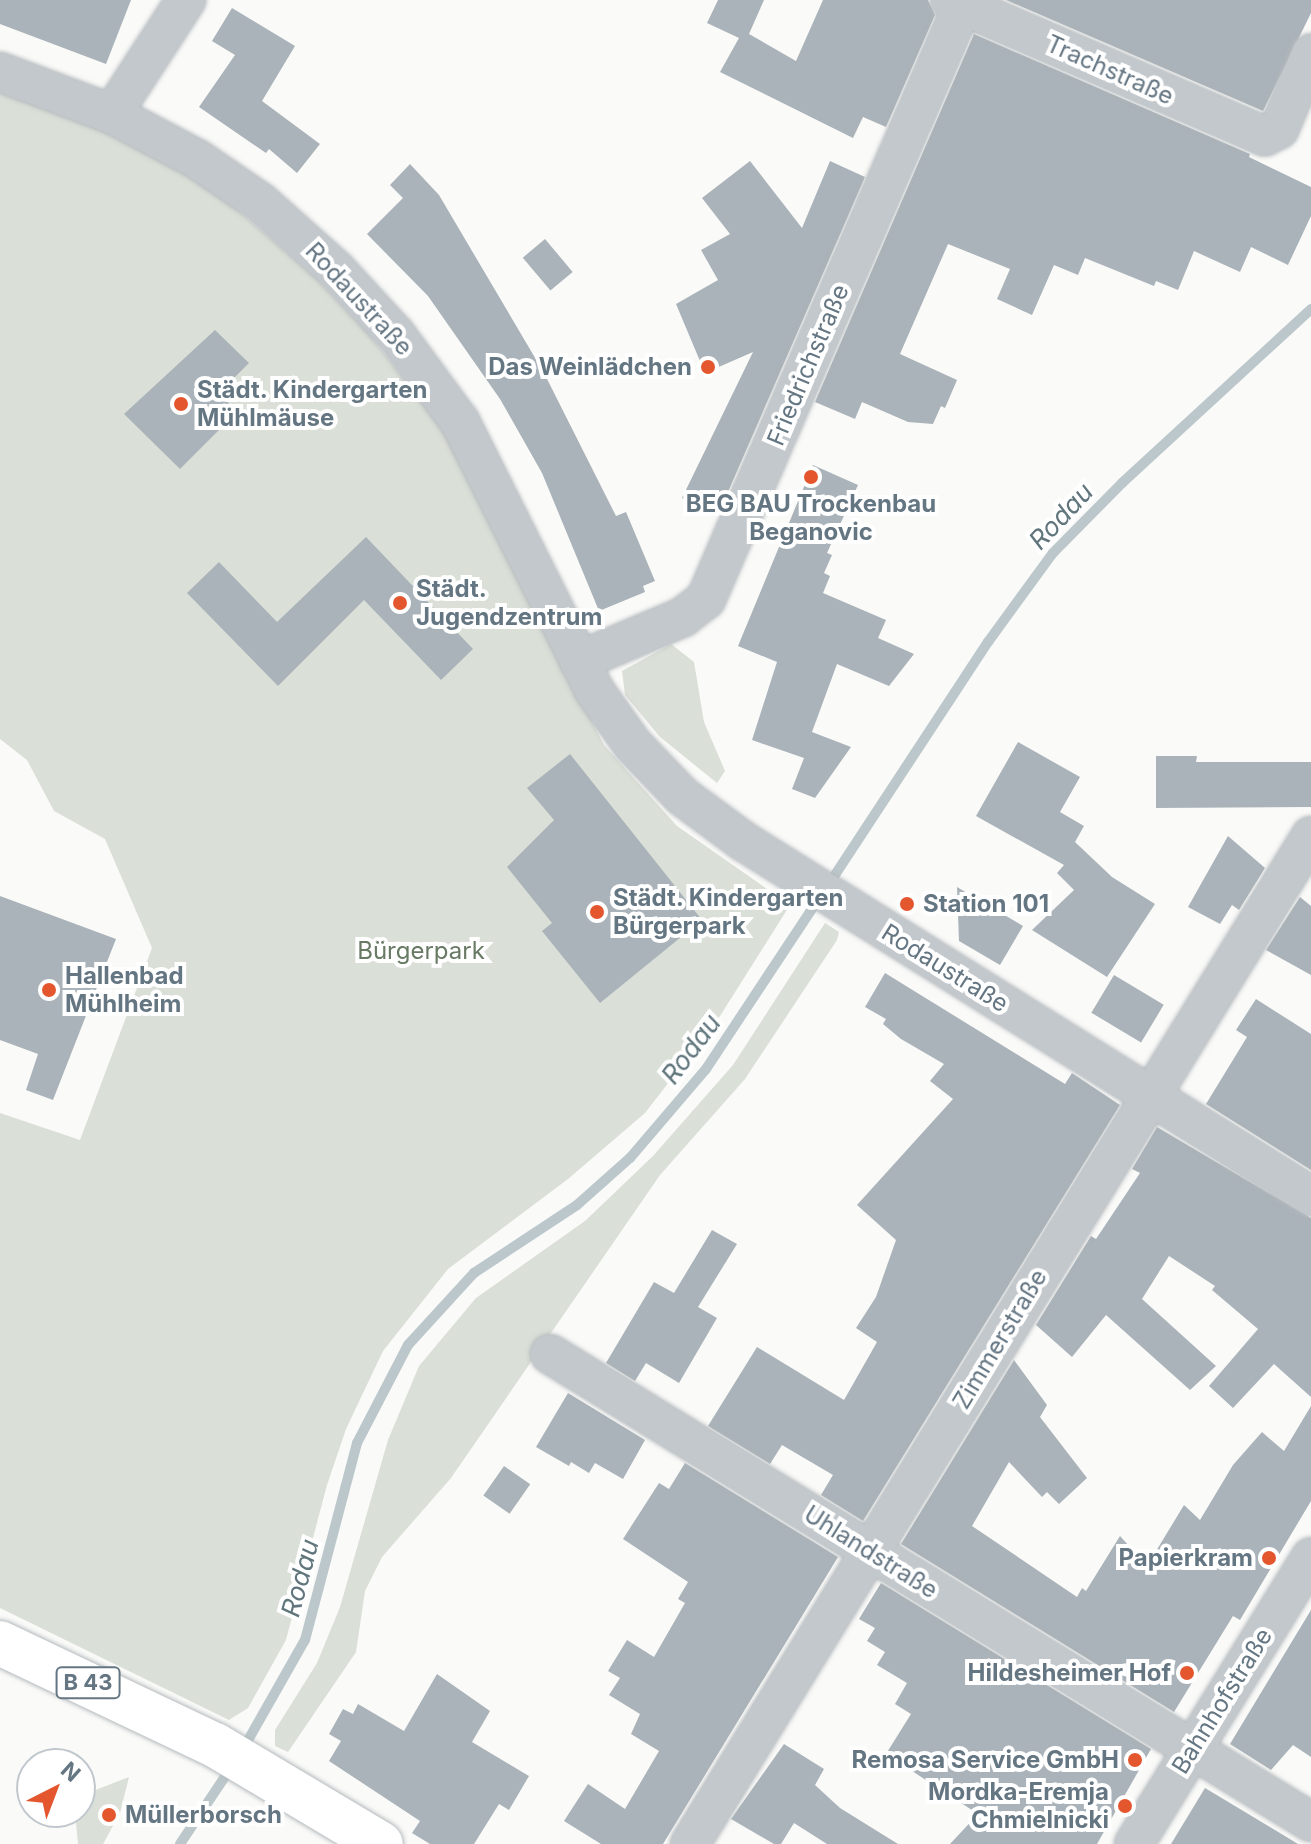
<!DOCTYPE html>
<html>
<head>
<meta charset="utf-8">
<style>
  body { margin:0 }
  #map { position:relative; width:1311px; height:1844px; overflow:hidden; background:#fafaf8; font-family:Inter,sans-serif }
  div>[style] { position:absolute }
  .green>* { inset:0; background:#dadfd7 }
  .stream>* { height:10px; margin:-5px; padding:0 5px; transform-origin:5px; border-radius:5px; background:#bbc7cb }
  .building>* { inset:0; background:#aab3b9; transform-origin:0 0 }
  .roads { filter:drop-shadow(0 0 2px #b5babe) drop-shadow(0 0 2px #b5babe) }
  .street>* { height:38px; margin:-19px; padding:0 19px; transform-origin:19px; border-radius:19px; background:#c3c8cc }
  .primary>* { height:44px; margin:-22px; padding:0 22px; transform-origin:22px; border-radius:22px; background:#fff }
  .dots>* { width:22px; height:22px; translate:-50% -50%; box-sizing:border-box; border:4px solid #fff; border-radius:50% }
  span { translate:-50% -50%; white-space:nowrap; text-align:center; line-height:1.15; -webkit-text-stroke:8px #fff; paint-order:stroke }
  .shield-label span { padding:2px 6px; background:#fff; border:2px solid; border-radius:6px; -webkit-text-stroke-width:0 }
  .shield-label { font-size:22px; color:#657683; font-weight:700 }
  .street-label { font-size:24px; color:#657683 }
  .poi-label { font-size:24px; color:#657683; font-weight:700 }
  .right { translate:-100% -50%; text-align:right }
  .left { translate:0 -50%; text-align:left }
  .park-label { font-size:24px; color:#687a64 }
  .water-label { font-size:26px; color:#60757c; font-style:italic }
  .north { position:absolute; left:16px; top:1748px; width:80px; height:80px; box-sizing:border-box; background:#fff; border:2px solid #c1c8cd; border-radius:50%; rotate:42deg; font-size:22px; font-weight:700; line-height:32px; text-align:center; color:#657683 }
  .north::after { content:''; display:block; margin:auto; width:28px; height:36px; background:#e4572e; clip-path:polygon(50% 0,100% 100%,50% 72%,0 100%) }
</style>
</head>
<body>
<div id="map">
  <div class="green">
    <i style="clip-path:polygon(0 88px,155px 152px,225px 199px,316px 278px,369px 334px,446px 434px,604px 745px,677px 826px,790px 905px,720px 1016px,645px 1113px,568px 1179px,448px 1269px,383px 1351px,346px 1429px,327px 1485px,286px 1640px,248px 1708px,229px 1720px,0 1608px,0 1113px,80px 1140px,152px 948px,105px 839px,54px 811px,27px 760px,0 739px)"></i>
    <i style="clip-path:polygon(671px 644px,694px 662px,704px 722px,725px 771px,717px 783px,660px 737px,625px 695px,622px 671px)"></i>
    <i style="clip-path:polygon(825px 923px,839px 932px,837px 940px,745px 1079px,660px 1175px,451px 1478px,382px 1557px,365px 1591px,356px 1652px,288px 1752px,275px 1746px,275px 1730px,317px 1663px,340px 1607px,388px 1440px,419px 1366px,476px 1298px,585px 1221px,653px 1156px,733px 1065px)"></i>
    <i style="clip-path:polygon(129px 1777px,120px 1813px,103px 1844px,78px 1844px,75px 1812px,80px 1812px,80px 1796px)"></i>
  </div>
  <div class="stream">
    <i style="left:829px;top:884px;width:290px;rotate:-56.7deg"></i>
    <i style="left:988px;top:642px;width:110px;rotate:-53.9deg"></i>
    <i style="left:1053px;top:553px;width:98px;rotate:-45.4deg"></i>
    <i style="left:1122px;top:483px;width:257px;rotate:-42.6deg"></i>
    <i style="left:243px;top:1749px;width:125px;rotate:-60.4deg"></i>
    <i style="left:305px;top:1640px;width:204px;rotate:-75.2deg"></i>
    <i style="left:357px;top:1443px;width:110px;rotate:-62.5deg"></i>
    <i style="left:408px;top:1345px;width:98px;rotate:-47.5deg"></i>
    <i style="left:474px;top:1273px;width:123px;rotate:-33.4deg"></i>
    <i style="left:577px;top:1205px;width:71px;rotate:-41.6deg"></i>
    <i style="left:630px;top:1158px;width:117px;rotate:-49.5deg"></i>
    <i style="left:706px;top:1069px;width:206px;rotate:-56.5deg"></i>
    <i style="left:180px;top:1844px;width:94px;rotate:-56.3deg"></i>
  </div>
  <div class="building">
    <i style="clip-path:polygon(0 0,131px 0,106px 64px,0 24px)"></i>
    <i style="clip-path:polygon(718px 0,764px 0,749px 34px,796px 61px,823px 0,928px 0,935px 15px,886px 127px,863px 117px,853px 138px,720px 72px,739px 38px,707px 23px)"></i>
    <i style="clip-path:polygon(1006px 0,1311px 0,1311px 13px,1263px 111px)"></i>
    <i style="clip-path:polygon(232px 8px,295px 46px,262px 101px,320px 144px,297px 173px,269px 149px,266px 153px,199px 107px,235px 55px,212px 41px)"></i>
    <i style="clip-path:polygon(974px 34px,1250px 154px,1249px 157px,1311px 187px,1311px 216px,1288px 265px,1251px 247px,1240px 272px,1194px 251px,1178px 290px,1156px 281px,1154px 286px,1085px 258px,1078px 275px,1054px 265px,1032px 315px,997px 299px,1010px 269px,948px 244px,900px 354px,957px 380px,945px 408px,941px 406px,933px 424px,908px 422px,862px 402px,855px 419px,815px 402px)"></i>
    <i style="clip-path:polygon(750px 161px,802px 228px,830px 161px,865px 177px,718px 515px,682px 498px,753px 352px,705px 373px,676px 304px,718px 280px,701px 250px,730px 234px,702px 198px)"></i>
    <i style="clip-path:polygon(410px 164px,439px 195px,544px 373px,616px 516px,626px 512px,655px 581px,643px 586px,645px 592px,599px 611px,542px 473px,500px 399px,428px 296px,367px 234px,403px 198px,390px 185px)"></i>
    <i style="left:545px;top:239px;width:43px;height:29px;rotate:50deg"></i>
    <i style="clip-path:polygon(215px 330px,249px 363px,219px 393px,231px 405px,219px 416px,226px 423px,180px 469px,124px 414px)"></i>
    <i style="clip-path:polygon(813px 465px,858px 485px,827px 553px,832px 555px,824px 573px,830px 576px,823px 593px,886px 620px,878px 638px,914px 654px,889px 686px,837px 664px,812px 732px,851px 747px,815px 798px,792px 789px,804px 758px,752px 740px,777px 662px,738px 646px)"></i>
    <i style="clip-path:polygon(366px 537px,473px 649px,441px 680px,364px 600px,278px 686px,187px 593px,219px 562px,277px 622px)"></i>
    <i style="clip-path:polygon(1018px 742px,1080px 777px,1060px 812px,1084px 826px,1075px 842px,1112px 877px,1155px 904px,1107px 977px,1032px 930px,1074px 890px,1057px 873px,1064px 865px,976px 816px)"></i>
    <i style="clip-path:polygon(570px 754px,702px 920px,600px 1003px,542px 931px,552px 923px,507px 867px,554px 820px,527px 788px)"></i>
    <i style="clip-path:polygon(1156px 756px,1197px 756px,1196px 762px,1311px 762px,1311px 807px,1156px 808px)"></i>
    <i style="clip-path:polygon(1228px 836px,1265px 868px,1239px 910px,1232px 905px,1220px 924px,1188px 907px)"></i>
    <i style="clip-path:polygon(957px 887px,1023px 926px,1000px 965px,959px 941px)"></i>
    <i style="clip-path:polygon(0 896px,116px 939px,53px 1100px,26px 1090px,38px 1054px,0 1040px)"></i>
    <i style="clip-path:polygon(1300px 897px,1311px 906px,1311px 975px,1266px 950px)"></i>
    <i style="clip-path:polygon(885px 973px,1065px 1084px,1072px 1073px,1120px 1105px,863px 1521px,821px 1495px,833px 1475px,782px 1445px,770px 1464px,708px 1426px,757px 1347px,844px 1400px,877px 1342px,856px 1328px,876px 1297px,896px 1240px,857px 1205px,953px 1099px,930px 1081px,944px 1064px,901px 1039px,883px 1024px,886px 1019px,865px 1007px)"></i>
    <i style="left:1114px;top:975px;width:58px;height:44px;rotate:31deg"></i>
    <i style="clip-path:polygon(1256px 999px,1311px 1034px,1311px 1170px,1206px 1104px,1247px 1037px,1236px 1030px)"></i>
    <i style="clip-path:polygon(1157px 1127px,1311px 1218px,1311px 1397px,1274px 1364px,1233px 1408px,1209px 1386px,1258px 1329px,1212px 1290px,1215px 1286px,1169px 1256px,1142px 1299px,1216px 1366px,1190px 1390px,1106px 1315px,1072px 1357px,1036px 1325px,1091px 1236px,1096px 1239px,1140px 1173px,1132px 1169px)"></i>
    <i style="clip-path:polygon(712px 1230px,737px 1244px,698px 1307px,717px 1318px,679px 1383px,646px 1363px,635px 1381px,606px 1363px,654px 1282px,674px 1293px)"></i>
    <i style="clip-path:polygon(1014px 1360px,1047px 1405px,1040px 1417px,1087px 1478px,1059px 1504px,1047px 1492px,1042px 1497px,1009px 1462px,972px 1526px,1077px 1597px,1082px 1588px,1086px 1591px,1120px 1536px,1147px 1566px,1184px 1505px,1200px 1520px,1233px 1465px,1262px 1432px,1284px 1451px,1311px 1406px,1311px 1501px,1240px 1620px,1233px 1616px,1174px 1712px,901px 1544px)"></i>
    <i style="clip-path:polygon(568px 1393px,645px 1440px,623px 1479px,595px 1463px,589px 1473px,571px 1462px,569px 1466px,536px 1447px)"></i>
    <i style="clip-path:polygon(685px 1463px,838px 1557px,663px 1844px,601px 1844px,564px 1821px,588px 1784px,625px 1809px,659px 1751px,631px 1734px,640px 1714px,609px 1695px,620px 1678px,608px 1671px,627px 1640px,654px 1657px,685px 1603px,678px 1599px,688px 1582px,623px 1539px,659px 1483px,669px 1489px)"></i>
    <i style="left:504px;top:1466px;width:32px;height:36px;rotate:35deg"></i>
    <i style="clip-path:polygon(881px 1583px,1151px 1749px,1097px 1844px,950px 1844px,978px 1814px,886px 1754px,911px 1714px,895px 1704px,907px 1683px,877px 1665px,885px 1652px,867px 1641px,875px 1628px,859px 1619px)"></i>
    <i style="clip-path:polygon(1311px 1610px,1311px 1757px,1293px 1745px,1271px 1770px,1230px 1744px)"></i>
    <i style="clip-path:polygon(437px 1674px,490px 1711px,472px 1742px,529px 1776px,509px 1810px,499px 1804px,474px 1844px,430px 1844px,412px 1833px,420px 1821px,329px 1761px,341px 1741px,329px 1734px,343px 1709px,353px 1714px,358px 1704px,404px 1731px)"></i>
    <i style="clip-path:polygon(784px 1744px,824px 1769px,815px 1785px,840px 1808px,898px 1844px,827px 1844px,794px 1823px,781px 1844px,774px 1844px,731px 1819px)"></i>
    <i style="clip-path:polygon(1205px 1788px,1245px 1812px,1298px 1844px,1171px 1844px)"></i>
  </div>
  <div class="roads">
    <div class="street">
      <i style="left:950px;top:0;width:343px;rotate:23.4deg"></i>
      <i style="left:1265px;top:136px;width:16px;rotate:-27deg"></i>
      <i style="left:1279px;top:129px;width:82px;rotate:-66.9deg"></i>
      <i style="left:0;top:72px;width:120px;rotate:20.6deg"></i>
      <i style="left:112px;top:114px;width:96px;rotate:27.9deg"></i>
      <i style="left:197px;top:159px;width:76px;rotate:34.3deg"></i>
      <i style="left:260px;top:202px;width:102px;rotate:41.8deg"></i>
      <i style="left:336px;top:270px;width:88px;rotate:47.3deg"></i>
      <i style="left:396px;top:335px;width:108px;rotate:53.7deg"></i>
      <i style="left:460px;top:422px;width:300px;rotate:63.4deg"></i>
      <i style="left:594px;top:690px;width:67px;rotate:54.7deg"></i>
      <i style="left:633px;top:745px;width:71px;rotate:46.1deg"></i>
      <i style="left:682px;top:796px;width:76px;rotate:36.4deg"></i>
      <i style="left:743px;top:841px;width:670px;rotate:32.01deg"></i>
      <i style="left:112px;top:114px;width:136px;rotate:-57deg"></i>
      <i style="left:579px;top:661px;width:113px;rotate:-22.9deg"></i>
      <i style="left:683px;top:617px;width:29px;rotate:-38deg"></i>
      <i style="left:706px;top:599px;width:653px;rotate:-66.62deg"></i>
      <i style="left:550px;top:1354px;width:893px;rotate:31.59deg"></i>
      <i style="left:690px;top:1844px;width:1184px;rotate:-58.36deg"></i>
      <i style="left:1134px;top:1844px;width:337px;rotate:-58.3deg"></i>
    </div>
    <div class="primary">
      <i style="left:0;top:1643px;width:238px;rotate:25.4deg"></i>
      <i style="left:215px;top:1745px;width:193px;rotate:30.8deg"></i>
    </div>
  </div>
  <div class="dots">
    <i style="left:708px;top:367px;background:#e4572e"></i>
    <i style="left:181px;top:404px;background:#e4572e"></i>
    <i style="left:811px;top:477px;background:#e4572e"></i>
    <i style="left:400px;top:603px;background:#e4572e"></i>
    <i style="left:907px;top:904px;background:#e4572e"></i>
    <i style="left:597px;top:912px;background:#e4572e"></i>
    <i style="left:49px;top:990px;background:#e4572e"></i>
    <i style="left:1269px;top:1558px;background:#e4572e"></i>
    <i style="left:1187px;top:1673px;background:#e4572e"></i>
    <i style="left:1135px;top:1760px;background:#e4572e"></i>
    <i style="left:1125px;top:1806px;background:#e4572e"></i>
    <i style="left:109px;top:1815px;background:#e4572e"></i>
  </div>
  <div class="shield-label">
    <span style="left:88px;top:1683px">B 43</span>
  </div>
  <div class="street-label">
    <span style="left:1110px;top:70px;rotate:24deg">Trachstraße</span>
    <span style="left:359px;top:299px;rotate:47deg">Rodaustraße</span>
    <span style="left:808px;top:365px;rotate:-67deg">Friedrichstraße</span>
    <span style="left:945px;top:968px;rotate:32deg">Rodaustraße</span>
    <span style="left:1000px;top:1339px;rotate:-59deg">Zimmerstraße</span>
    <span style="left:871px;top:1552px;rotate:32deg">Uhlandstraße</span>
    <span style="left:1222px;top:1701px;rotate:-58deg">Bahnhofstraße</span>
  </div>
  <div class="poi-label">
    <span class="right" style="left:692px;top:367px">Das Weinlädchen</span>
    <span class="left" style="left:197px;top:404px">Städt. Kindergarten<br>Mühlmäuse</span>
    <span style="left:811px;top:518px">BEG BAU Trockenbau<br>Beganovic</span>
    <span class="left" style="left:416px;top:603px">Städt.<br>Jugendzentrum</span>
    <span class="left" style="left:613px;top:912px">Städt. Kindergarten<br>Bürgerpark</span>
    <span class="left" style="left:923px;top:904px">Station 101</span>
    <span class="left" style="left:65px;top:990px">Hallenbad<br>Mühlheim</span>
    <span class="right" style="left:1253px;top:1558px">Papierkram</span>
    <span class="right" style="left:1171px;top:1673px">Hildesheimer Hof</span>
    <span class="right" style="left:1119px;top:1760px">Remosa Service GmbH</span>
    <span class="right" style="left:1109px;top:1806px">Mordka-Eremja<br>Chmielnicki</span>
    <span class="left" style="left:125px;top:1815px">Müllerborsch</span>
  </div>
  <div class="park-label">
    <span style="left:421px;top:951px">Bürgerpark</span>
  </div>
  <div class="water-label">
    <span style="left:1061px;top:516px;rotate:-47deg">Rodau</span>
    <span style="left:691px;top:1049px;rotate:-53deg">Rodau</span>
    <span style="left:300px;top:1578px;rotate:-75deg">Rodau</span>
  </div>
  <div class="north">N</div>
</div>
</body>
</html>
